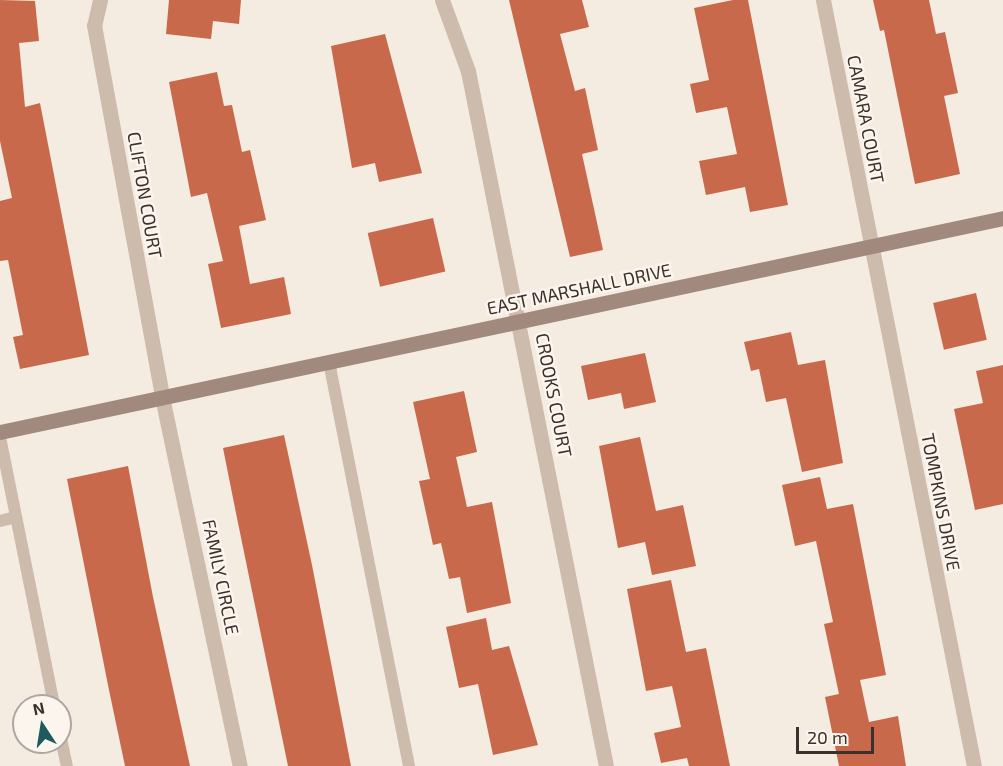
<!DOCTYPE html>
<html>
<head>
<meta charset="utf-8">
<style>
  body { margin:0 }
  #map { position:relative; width:1003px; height:766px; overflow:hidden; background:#f4ebe1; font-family:"Exo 2",sans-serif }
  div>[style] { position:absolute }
  .building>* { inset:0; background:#c8694b; transform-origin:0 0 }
  .service>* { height:12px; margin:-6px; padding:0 6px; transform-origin:6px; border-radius:6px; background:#cdbbac }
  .minor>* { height:15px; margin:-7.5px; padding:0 7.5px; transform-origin:7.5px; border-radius:7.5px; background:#cdbbac }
  .secondary>* { height:15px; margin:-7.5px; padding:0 7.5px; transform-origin:7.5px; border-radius:7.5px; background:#a18a7d }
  span { translate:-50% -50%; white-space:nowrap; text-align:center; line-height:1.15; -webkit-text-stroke:5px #fbf5ee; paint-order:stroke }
  .street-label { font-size:18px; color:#3b302b }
  .north { position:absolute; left:12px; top:694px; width:60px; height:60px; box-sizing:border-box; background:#fbf5ee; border:2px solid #aea6a0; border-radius:50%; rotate:348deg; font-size:16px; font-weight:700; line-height:24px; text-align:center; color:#3b302b }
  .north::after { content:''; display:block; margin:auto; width:21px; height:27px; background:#1f5a5e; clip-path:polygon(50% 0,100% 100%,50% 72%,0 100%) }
  .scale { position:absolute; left:796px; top:727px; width:78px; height:27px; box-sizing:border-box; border:3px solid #3b302b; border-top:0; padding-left:8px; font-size:18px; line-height:21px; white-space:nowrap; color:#3b302b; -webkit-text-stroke:4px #fbf5ee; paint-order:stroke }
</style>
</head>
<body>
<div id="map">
  <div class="building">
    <i style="clip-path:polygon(0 0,35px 1px,39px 41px,19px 43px,25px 107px,40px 103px,89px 355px,20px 369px,13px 337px,23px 335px,8px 260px,0 261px,0 201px,12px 198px,0 141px)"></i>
    <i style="clip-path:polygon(169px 0,241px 0,239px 24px,213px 21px,211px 39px,166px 34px)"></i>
    <i style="clip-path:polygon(509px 0,582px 0,589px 27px,560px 34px,575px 91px,585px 88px,598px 150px,582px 154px,603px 250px,570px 257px)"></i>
    <i style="clip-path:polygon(733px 0,748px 0,788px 205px,750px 212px,745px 187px,706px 195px,699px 161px,737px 154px,727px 107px,696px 113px,690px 84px,709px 80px,694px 8px)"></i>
    <i style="clip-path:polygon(873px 0,929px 0,936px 34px,945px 32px,958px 93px,944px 96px,960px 174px,915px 184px,884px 30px,880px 31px)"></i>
    <i style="clip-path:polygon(385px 34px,422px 173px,379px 182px,375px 163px,352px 168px,331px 46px)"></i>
    <i style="clip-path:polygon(217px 72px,224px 106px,232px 105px,242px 152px,250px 150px,266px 220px,239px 226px,250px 284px,284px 277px,291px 314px,221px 328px,208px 264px,223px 261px,207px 193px,191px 197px,169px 82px)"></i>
    <i style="left:433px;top:218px;width:55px;height:67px;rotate:77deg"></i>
    <i style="left:976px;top:293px;width:48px;height:44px;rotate:77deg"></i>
    <i style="clip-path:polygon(791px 332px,798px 365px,825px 360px,843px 463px,802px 472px,786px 398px,766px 402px,759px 369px,751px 371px,744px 342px)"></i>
    <i style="clip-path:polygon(645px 353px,656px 402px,624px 409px,621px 393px,588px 400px,581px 366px)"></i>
    <i style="clip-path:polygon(1003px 365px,1003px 504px,975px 510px,954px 409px,983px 403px,976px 371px)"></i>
    <i style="clip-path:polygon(464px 391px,477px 452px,456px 457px,467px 507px,492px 502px,511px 603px,467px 613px,460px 577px,449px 579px,441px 543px,433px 545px,419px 481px,430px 479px,413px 402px)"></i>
    <i style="clip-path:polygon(284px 435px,312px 565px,351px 766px,288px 766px,237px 518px,223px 448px)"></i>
    <i style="clip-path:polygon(640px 437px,656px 511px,683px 505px,696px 566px,652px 575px,645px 542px,618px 548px,599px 446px)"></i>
    <i style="clip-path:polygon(128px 466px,153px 597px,190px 766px,125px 766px,109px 690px,67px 479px)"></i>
    <i style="clip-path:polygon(820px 477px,827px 509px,853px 504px,886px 675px,860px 680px,869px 722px,898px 716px,906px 766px,839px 766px,825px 697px,839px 694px,824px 624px,833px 622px,816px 541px,795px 546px,782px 485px)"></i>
    <i style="clip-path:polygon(671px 580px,686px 652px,706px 648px,730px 766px,689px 766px,687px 758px,661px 763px,654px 733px,681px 727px,672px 686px,646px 691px,627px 589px)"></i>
    <i style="clip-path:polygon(486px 618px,492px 650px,509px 646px,538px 745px,493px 755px,478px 684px,459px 688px,446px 627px)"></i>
  </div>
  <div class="service">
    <i style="left:329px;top:362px;width:412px;rotate:78.8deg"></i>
    <i style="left:0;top:437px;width:274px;rotate:78.6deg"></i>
    <i style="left:0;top:521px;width:16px;rotate:-14deg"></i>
    <i style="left:60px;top:734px;width:33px;rotate:78deg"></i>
  </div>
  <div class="minor">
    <i style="left:100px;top:0;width:26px;rotate:103deg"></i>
    <i style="left:94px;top:25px;width:378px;rotate:79.6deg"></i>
    <i style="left:162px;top:397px;width:377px;rotate:78.1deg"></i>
    <i style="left:442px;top:0;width:76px;rotate:69.9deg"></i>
    <i style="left:468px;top:71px;width:709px;rotate:78.77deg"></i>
    <i style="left:823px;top:0;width:781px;rotate:78.85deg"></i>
  </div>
  <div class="secondary">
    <i style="left:0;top:432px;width:1026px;rotate:-12.04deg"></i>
  </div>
  <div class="street-label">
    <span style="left:866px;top:119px;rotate:79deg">CAMARA COURT</span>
    <span style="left:145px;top:195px;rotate:80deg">CLIFTON COURT</span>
    <span style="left:579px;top:289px;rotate:-12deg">EAST MARSHALL DRIVE</span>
    <span style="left:554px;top:395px;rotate:79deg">CROOKS COURT</span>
    <span style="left:941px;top:502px;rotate:79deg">TOMPKINS DRIVE</span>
    <span style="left:221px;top:577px;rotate:78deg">FAMILY CIRCLE</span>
  </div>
  <div class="north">N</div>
  <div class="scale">20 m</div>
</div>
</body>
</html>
